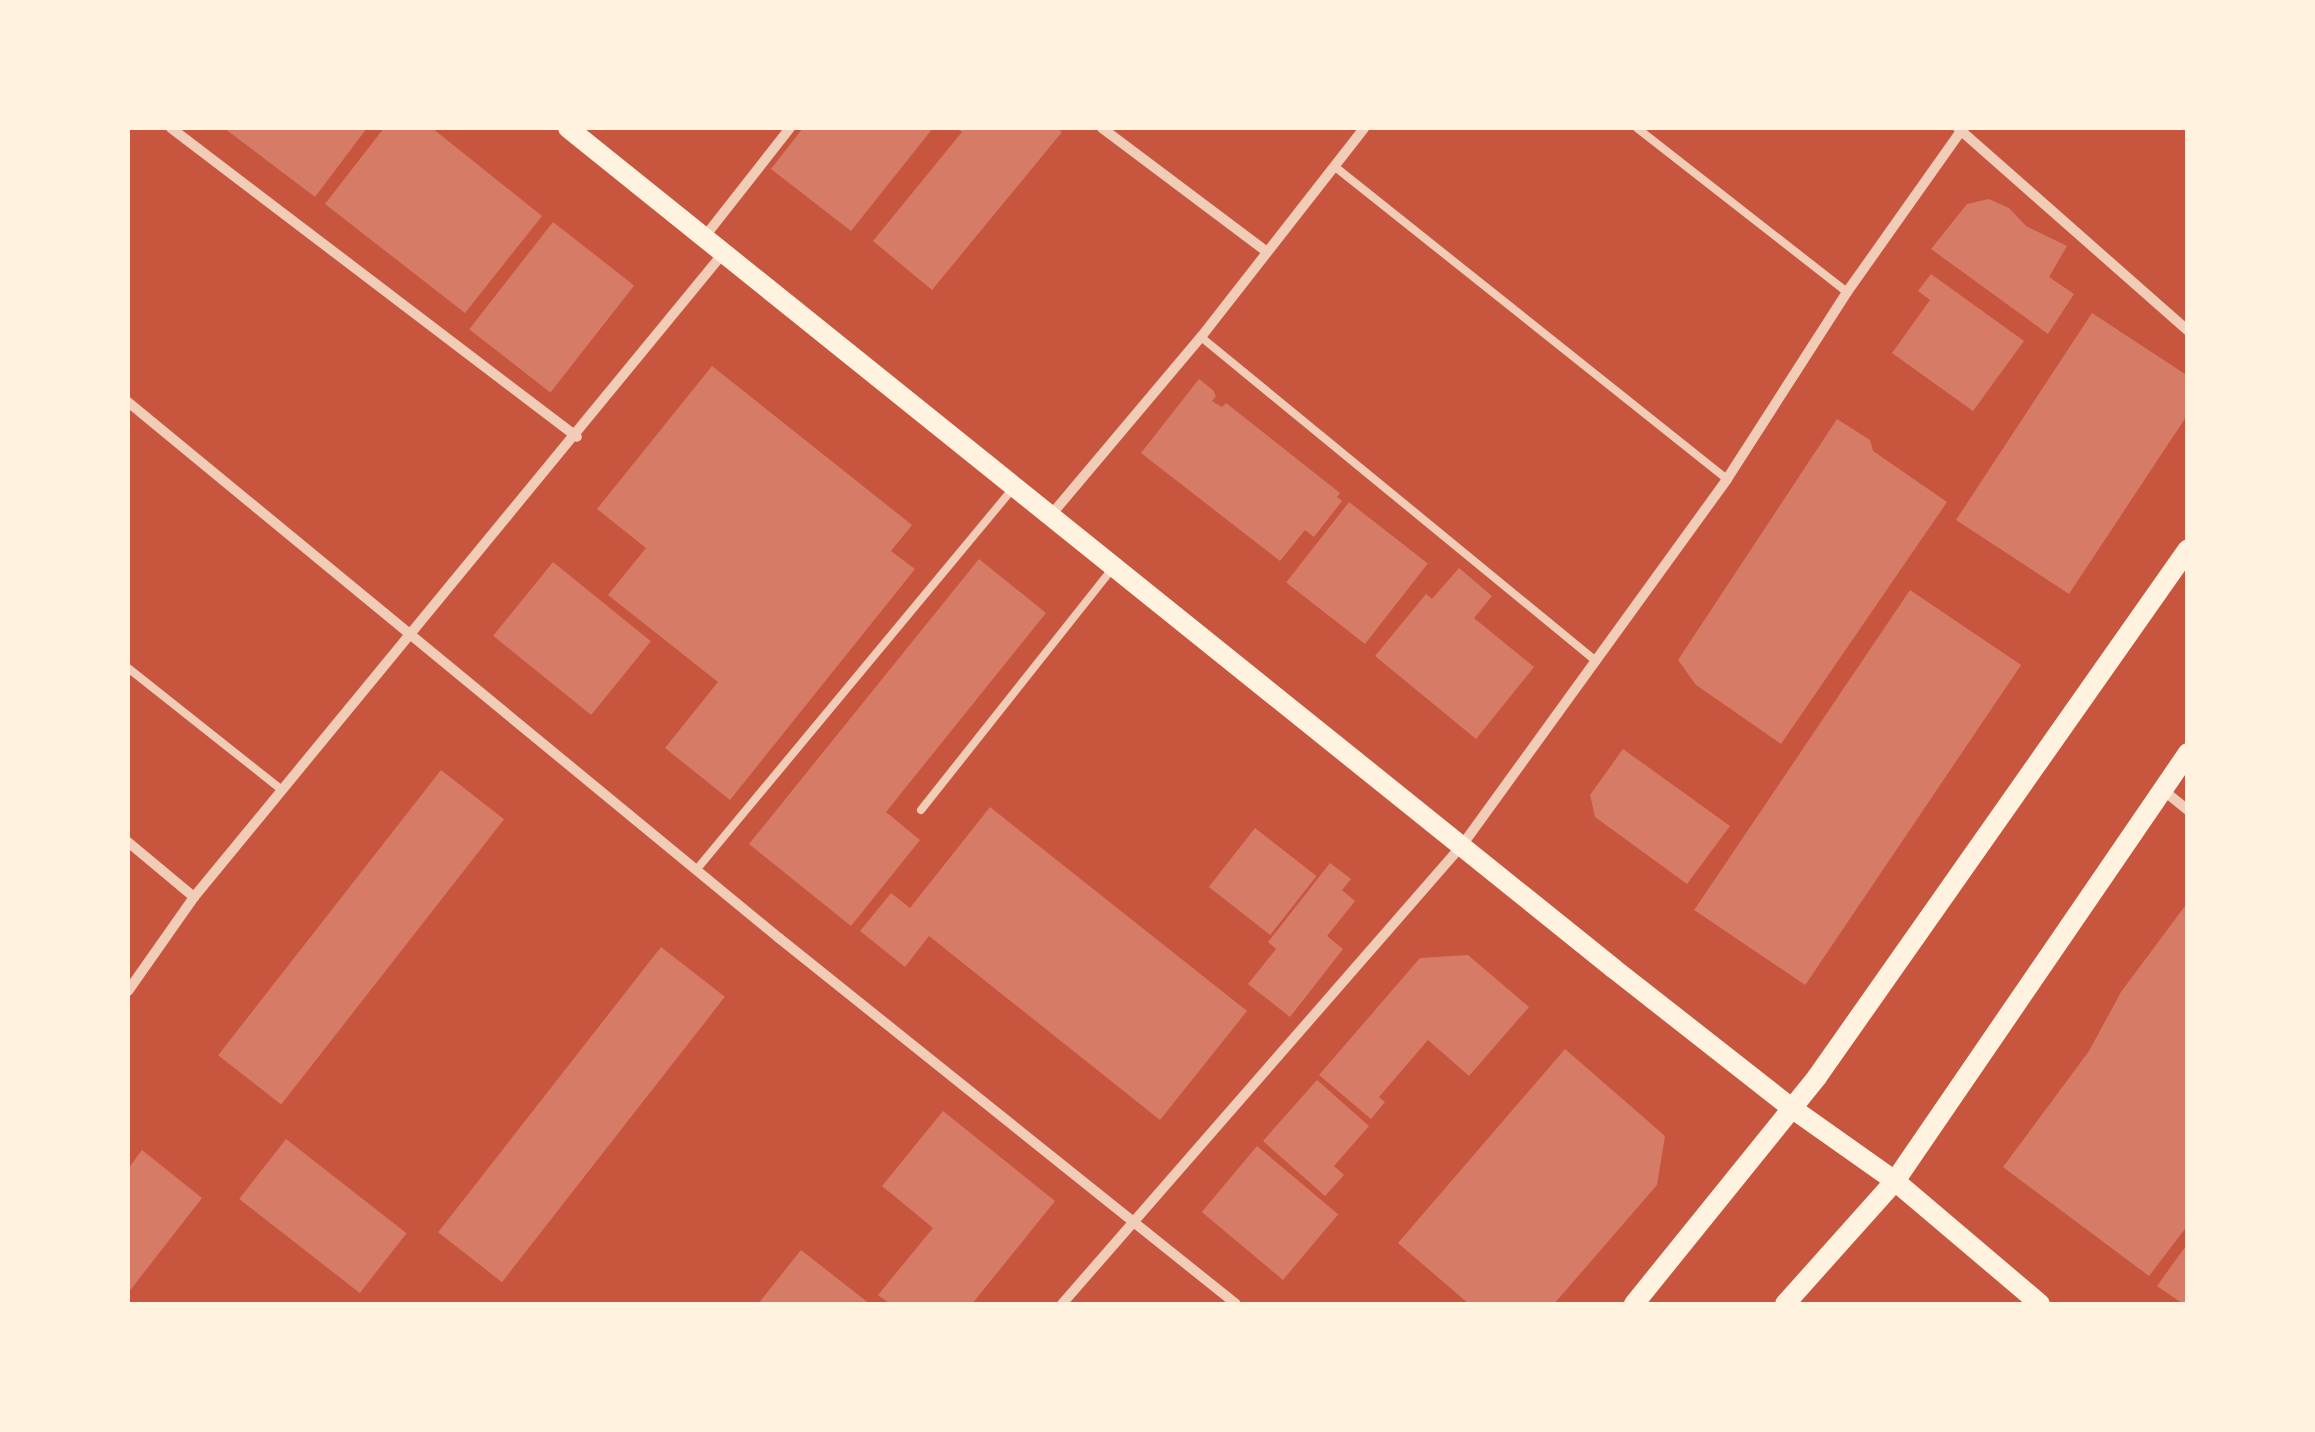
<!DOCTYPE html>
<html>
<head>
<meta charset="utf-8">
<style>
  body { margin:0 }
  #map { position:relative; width:2315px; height:1432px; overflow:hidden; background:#c8553d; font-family:"Roboto Serif",serif }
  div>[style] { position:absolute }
  .building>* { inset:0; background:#d67c66; transform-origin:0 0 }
  .service>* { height:8px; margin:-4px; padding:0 4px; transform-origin:4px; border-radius:4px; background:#f1ccb7 }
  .minor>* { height:10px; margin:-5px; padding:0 5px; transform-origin:5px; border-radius:5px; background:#f1ccb7 }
  .secondary>* { height:20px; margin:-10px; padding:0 10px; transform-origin:10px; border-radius:10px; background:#fff3e0 }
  span { translate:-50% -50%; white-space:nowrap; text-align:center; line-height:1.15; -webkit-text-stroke:10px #fff3e0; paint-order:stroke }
  .frame { position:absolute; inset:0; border:130px solid #fff3e0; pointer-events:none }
</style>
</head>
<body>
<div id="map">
  <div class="building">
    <i style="clip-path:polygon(224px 128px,367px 128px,315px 197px)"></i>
    <i style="clip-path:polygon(384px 128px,432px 128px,542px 216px,465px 313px,325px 204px)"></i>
    <i style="clip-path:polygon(803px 128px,933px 128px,851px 231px,771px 169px)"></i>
    <i style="clip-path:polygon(956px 128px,1057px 128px,1062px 132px,932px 290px,873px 241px,962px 132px)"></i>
    <i style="clip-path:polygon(1989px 199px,2009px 208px,2026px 226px,2067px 246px,2049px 277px,2074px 294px,2048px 334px,1931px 249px,1967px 204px)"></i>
    <i style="left:553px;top:222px;width:103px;height:136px;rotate:38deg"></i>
    <i style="clip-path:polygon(1931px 274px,2024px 341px,1973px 411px,1892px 353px,1930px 300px,1918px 291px)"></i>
    <i style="clip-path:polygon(2092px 313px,2188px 376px,2188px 414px,2069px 594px,1956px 520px)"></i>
    <i style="clip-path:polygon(712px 366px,912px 525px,891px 551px,915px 569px,730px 800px,665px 748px,718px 682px,608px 595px,646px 548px,597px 509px)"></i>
    <i style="clip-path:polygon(1199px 379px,1213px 390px,1216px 396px,1212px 401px,1222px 407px,1226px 403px,1340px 493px,1337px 497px,1342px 501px,1314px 537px,1305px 530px,1280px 561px,1141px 453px)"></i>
    <i style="clip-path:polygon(1837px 419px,1870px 440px,1873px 451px,1947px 502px,1781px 744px,1696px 685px,1678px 660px)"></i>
    <i style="left:1349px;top:502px;width:100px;height:102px;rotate:38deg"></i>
    <i style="clip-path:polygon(979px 559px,1046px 613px,886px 812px,920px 840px,851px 926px,749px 844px)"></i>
    <i style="left:553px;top:562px;width:126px;height:95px;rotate:39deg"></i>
    <i style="clip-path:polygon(1459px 568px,1492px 596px,1474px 618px,1534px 667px,1476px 739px,1375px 656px,1426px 594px,1432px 599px)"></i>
    <i style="left:1910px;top:590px;width:134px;height:386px;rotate:34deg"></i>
    <i style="clip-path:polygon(1623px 749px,1730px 826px,1687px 884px,1595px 817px,1590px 795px)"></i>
    <i style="left:441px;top:770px;width:80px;height:362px;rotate:38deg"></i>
    <i style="clip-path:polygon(990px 807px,1247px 1011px,1160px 1120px,929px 936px,905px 967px,860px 931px,891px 893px,910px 908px)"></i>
    <i style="left:1255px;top:828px;width:78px;height:75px;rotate:38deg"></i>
    <i style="clip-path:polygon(1330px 863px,1351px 879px,1342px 890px,1355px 901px,1327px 936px,1343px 949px,1290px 1017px,1248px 984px,1276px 949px,1268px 942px)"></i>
    <i style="clip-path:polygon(2185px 906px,2188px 1225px,2149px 1276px,2003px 1167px,2089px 1051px,2121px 992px)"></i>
    <i style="left:661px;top:947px;width:81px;height:362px;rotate:38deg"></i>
    <i style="clip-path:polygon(1468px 955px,1529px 1007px,1469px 1076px,1428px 1040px,1379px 1097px,1385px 1102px,1371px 1119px,1319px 1075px,1420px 958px)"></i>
    <i style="clip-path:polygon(1565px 1049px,1665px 1136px,1657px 1185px,1554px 1304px,1469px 1304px,1398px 1243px)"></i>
    <i style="clip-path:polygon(1317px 1080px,1369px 1126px,1334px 1166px,1344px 1175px,1325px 1196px,1263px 1141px)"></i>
    <i style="clip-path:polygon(943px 1111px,1055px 1201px,972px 1304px,890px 1304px,878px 1295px,933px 1228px,882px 1186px)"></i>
    <i style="left:286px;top:1139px;width:153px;height:76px;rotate:38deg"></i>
    <i style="left:1257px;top:1146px;width:106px;height:86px;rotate:40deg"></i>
    <i style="clip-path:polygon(142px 1150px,202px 1198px,128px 1293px,128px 1169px)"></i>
    <i style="clip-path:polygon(2188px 1243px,2188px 1304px,2183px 1304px,2157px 1286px)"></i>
    <i style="clip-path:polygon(801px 1250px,870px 1304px,758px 1304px)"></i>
  </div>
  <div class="service">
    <i style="left:1637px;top:128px;width:266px;rotate:38deg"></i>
    <i style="left:1334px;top:166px;width:502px;rotate:38.54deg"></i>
    <i style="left:1201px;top:337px;width:511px;rotate:39.36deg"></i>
    <i style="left:128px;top:668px;width:196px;rotate:38.4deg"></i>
    <i style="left:921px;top:810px;width:308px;rotate:-51.6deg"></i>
    <i style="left:697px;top:869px;width:494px;rotate:-50.3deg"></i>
  </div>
  <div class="minor">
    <i style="left:171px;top:128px;width:510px;rotate:37.27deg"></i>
    <i style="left:1102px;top:128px;width:206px;rotate:36.9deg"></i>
    <i style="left:1958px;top:128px;width:307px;rotate:41.4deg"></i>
    <i style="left:706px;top:235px;width:136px;rotate:-51.9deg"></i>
    <i style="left:128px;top:402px;width:843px;rotate:39.47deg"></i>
    <i style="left:779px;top:938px;width:585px;rotate:38.69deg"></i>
    <i style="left:1051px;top:515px;width:233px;rotate:-49.9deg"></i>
    <i style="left:1201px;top:337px;width:265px;rotate:-52deg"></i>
    <i style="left:2163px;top:790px;width:32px;rotate:39deg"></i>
    <i style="left:128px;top:842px;width:86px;rotate:39.8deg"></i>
    <i style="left:128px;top:991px;width:115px;rotate:-54.9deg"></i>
    <i style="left:194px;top:897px;width:836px;rotate:-50.58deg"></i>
    <i style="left:1062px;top:1304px;width:610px;rotate:-48.92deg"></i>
    <i style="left:1463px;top:844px;width:450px;rotate:-54.1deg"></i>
    <i style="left:1727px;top:479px;width:222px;rotate:-57.3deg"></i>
    <i style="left:1847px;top:292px;width:201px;rotate:-54.7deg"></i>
  </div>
  <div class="secondary">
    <i style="left:568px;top:128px;width:1341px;rotate:38.79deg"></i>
    <i style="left:1613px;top:968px;width:229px;rotate:38.1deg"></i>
    <i style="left:1793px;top:1109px;width:125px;rotate:35.2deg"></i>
    <i style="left:1895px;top:1181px;width:190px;rotate:40.3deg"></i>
    <i style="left:1634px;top:1304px;width:292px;rotate:-51.1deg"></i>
    <i style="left:1817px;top:1077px;width:645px;rotate:-54.91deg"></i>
    <i style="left:1785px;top:1304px;width:165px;rotate:-48.2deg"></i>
    <i style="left:1895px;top:1181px;width:519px;rotate:-55.61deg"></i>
  </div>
  <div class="frame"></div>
</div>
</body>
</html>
